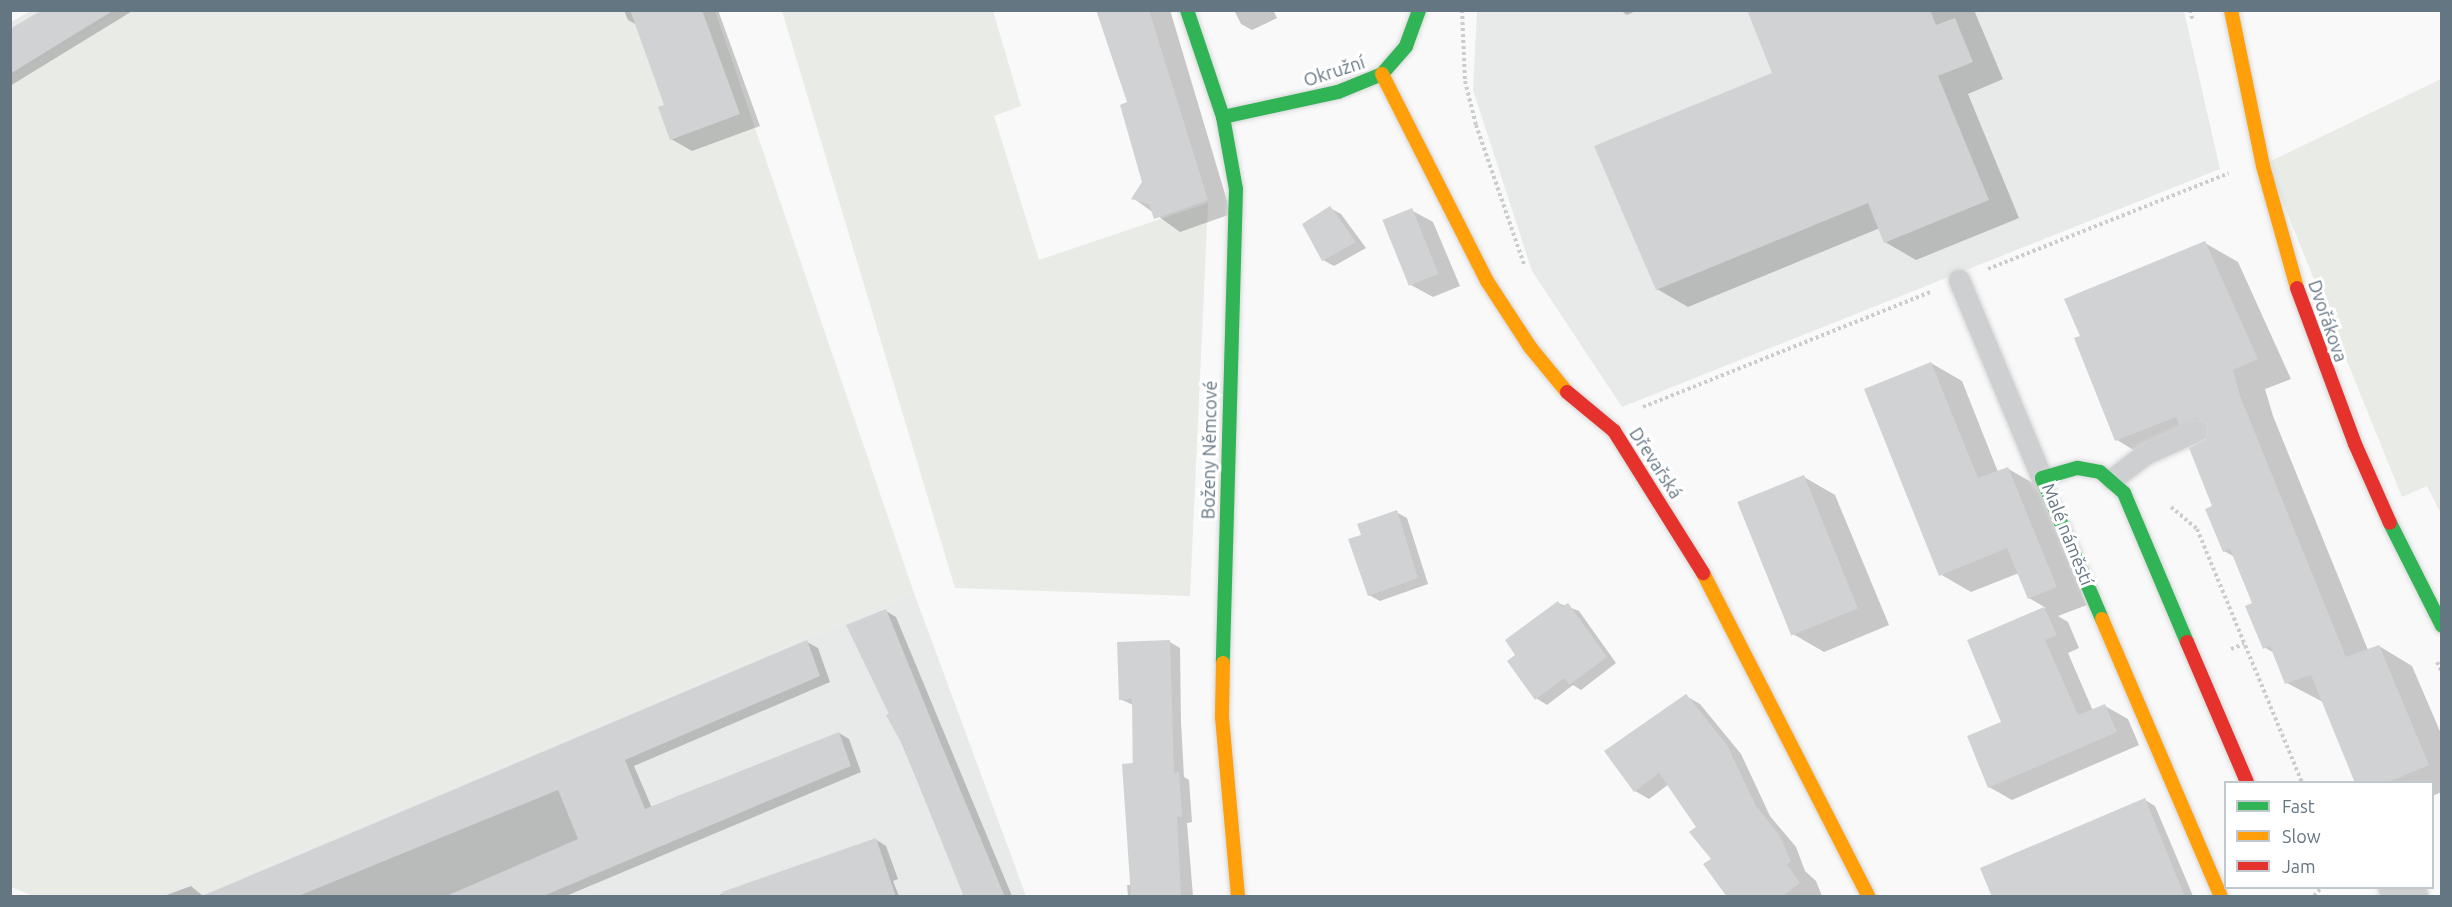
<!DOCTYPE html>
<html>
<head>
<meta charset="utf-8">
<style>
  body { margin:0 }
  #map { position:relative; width:2452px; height:907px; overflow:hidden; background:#f9f9f9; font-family:Ubuntu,sans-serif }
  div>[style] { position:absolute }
  .built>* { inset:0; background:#e8e9e9 }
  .green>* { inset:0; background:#e8ebe6 }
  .shadow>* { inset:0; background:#0003 }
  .building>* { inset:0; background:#d0d2d3; transform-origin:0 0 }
  .path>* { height:4px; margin-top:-2px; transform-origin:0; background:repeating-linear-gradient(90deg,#cbcccd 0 3px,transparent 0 6px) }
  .roads { filter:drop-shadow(0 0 2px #d5d6d7) drop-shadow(0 0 2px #d5d6d7) }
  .lane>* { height:21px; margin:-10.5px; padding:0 10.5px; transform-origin:10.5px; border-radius:10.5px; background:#cecfd0 }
  .street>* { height:33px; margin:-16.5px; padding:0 16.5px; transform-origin:16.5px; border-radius:16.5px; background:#cecfd0 }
  .fast>* { height:14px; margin:-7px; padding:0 7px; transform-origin:7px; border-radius:7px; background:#30b455 }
  .slow>* { height:14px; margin:-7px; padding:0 7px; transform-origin:7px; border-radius:7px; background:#ff9f0a }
  .jam>* { height:14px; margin:-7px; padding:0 7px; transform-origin:7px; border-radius:7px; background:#e5322d }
  span { translate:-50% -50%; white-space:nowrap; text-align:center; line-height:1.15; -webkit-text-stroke:6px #fff; paint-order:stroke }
  .street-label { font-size:18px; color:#657683 }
  .frame { position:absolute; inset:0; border:12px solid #657683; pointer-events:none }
  .legend { position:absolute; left:2224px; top:781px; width:210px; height:108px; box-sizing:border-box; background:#fff; border:2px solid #c1c8cd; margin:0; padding:8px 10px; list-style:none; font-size:18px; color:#657683 }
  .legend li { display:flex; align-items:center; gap:12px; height:30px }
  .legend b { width:30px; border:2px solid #c1c8cd }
</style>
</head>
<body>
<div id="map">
  <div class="built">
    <i style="clip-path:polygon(30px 11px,122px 11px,11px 78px,10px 23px)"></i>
    <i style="clip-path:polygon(1477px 11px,2184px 11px,2220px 169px,1622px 407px,1532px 271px,1473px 90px)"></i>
    <i style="clip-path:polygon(914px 593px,1026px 896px,156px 896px,192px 881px,198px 895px)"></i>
  </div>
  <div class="green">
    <i style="clip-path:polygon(122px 11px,715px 11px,914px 593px,198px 895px,192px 881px,156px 896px,33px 896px,11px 887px,11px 78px)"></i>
    <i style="clip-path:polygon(782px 11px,993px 11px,1021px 106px,994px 116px,1039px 260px,1208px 203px,1190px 596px,955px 588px)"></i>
    <i style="clip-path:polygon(2441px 79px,2441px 514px,2427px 486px,2402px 497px,2267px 163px)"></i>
  </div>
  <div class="shadow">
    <i style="clip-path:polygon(44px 10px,134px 10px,10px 86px,10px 31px)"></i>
    <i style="clip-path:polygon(624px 10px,718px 10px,760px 126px,692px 151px,671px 139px,666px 106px,637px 25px,628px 20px)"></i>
    <i style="clip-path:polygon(1098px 10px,1170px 10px,1231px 214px,1180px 232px,1133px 198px,1143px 182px,1129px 104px)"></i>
    <i style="clip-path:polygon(1234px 10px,1273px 10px,1277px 18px,1252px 30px,1241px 24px)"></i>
    <i style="clip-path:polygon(1620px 10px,1638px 10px,1627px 15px)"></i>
    <i style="clip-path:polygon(1749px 10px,1974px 10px,2003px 79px,1968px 94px,2019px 218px,1916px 260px,1885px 242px,1880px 228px,1688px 307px,1657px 289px,1774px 73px)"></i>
    <i style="clip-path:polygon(1330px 208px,1341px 214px,1366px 248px,1334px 266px,1323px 260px)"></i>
    <i style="clip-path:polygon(1411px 210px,1433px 222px,1460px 286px,1433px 297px,1411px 285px)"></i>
    <i style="clip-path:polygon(2205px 243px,2238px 262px,2291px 379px,2265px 389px,2273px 416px,2368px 650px,2379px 646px,2412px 666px,2442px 736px,2442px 792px,2432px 796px,2432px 782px,2357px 782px,2323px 702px,2287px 683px,2274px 653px,2264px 647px,2254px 604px,2235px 557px,2224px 551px,2214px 507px,2208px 440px,2204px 438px,2150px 460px,2117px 440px)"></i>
    <i style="clip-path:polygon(1931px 363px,1962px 381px,1998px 472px,2007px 468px,2038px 486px,2087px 605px,2058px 616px,2068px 622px,2079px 648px,2068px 653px,2093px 711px,2105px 706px,2128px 719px,2139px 745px,2012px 800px,1989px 787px,2003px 723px,1968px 641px,2046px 608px,2029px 598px,2019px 573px,1971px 592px,1940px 574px)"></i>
    <i style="clip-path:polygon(1804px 477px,1835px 495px,1889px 625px,1824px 652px,1793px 634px)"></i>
    <i style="clip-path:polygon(1396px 512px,1407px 518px,1428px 584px,1380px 601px,1369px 595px,1362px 536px)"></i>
    <i style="clip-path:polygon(1558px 603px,1579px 611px,1616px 663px,1581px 690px,1573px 685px,1547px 705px,1536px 698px,1517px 655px)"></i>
    <i style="clip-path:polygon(886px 611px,896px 617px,1012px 896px,966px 896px,867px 661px,862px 658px,848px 626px)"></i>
    <i style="clip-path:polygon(807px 642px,818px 648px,830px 682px,634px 766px,652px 808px,839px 733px,849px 739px,861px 772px,566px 896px,164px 896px,191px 886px,203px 896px)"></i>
    <i style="clip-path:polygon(1170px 642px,1180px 648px,1181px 722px,1184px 777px,1189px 780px,1192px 822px,1187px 823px,1193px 896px,1128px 896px,1127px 885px,1132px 885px,1133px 705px,1120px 699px)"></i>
    <i style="clip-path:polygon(1686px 696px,1700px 704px,1741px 754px,1770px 816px,1796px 847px,1805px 871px,1816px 881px,1822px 896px,1729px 896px,1698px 827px,1669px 784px,1649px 799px,1635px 791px)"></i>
    <i style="clip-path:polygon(2145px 800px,2155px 806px,2193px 896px,1994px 896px)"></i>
    <i style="clip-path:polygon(875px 839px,886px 846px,898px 879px,893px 881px,899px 896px,716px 896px)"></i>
  </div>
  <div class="building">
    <i style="clip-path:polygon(42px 10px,114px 10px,10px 74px,10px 29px)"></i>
    <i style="clip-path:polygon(630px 10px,702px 10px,740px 114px,670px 140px,658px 107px,664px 105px)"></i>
    <i style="clip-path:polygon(1096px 10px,1149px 10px,1208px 200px,1154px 219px,1149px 204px,1131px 199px,1142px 182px,1120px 105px,1127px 102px)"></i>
    <i style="clip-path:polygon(1747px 10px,1930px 10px,1936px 25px,1955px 18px,1973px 62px,1938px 76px,1989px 200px,1884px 243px,1868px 203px,1656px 290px,1594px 146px,1772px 73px)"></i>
    <i style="clip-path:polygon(1330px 206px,1356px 242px,1322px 261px,1302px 224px)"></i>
    <i style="left:1412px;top:208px;width:71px;height:32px;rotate:68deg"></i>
    <i style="clip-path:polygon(2205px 241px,2258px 359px,2233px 370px,2240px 396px,2346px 657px,2379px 645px,2429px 765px,2386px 783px,2355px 783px,2311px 675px,2285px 684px,2270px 646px,2263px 649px,2245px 606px,2252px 603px,2230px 549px,2223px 552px,2205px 509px,2212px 506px,2189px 448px,2206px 439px,2207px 425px,2197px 418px,2179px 425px,2176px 417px,2115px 441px,2074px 338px,2080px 336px,2064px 299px)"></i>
    <i style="clip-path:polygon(1931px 362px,1978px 478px,2008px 467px,2057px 587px,2028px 599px,2007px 548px,1939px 576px,1864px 389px)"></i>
    <i style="left:1804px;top:475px;width:144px;height:72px;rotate:68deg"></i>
    <i style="clip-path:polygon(1397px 510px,1418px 578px,1368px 596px,1348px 539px,1361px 535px,1357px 524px)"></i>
    <i style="clip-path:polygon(1558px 601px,1562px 607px,1568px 603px,1607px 657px,1569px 685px,1564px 678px,1535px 700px,1507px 661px,1515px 655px,1505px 640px)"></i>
    <i style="clip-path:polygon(2044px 607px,2057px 635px,2045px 640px,2078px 715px,2105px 704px,2117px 732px,1988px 788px,1967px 736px,2001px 722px,1967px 640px)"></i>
    <i style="clip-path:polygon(886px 609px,939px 739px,1005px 897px,964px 897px,903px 746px,886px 715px,889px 714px,846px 625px)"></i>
    <i style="clip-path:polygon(807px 640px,820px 676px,625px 760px,645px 809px,839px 732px,851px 766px,541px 897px,444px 897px,578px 839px,558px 790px,296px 897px,200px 897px)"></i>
    <i style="clip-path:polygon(1170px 640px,1174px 773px,1179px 772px,1182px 817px,1177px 817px,1181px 897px,1131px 897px,1122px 764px,1133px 763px,1132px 699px,1119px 700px,1117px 642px)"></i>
    <i style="clip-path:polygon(1686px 694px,1727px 745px,1756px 806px,1780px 836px,1791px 862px,1787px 864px,1800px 883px,1781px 897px,1727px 897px,1703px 864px,1711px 859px,1689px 832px,1696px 827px,1659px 773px,1634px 792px,1604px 751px)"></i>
    <i style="clip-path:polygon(2145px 798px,2185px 897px,1992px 897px,1980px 868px)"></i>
    <i style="clip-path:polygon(876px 838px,896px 897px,723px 897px,722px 892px)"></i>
  </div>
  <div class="path">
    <i style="left:1462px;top:10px;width:71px;rotate:87.6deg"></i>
    <i style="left:1465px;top:81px;width:45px;rotate:76deg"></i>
    <i style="left:1476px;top:125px;width:150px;rotate:71deg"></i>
    <i style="left:2190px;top:10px;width:11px;rotate:75deg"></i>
    <i style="left:1988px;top:269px;width:259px;rotate:-21.7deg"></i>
    <i style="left:1643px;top:407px;width:310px;rotate:-21.8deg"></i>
    <i style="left:2171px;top:507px;width:34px;rotate:40deg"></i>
    <i style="left:2197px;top:529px;width:274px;rotate:67.5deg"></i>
    <i style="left:2231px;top:649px;width:14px;rotate:-21deg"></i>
    <i style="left:2437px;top:662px;width:11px;rotate:63deg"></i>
    <i style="left:2314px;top:896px;width:11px;rotate:-49deg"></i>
  </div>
  <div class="roads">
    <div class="lane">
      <i style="left:1959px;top:280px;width:215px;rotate:67.3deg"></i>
      <i style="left:2112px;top:479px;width:41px;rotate:-37.1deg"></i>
      <i style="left:2145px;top:454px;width:56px;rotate:-24.3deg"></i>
    </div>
    <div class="street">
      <i style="left:2395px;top:888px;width:18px;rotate:27deg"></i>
    </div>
    <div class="fast">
      <i style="left:1187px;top:10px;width:113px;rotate:71.4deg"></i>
      <i style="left:1223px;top:117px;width:73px;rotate:79.8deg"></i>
      <i style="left:1236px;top:189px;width:474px;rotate:91.6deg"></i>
      <i style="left:1223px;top:117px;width:118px;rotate:-12.3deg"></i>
      <i style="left:1338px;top:92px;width:48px;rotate:-22.2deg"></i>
      <i style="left:1382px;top:74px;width:37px;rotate:-49deg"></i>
      <i style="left:1406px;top:46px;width:38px;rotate:-70deg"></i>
      <i style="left:2390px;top:523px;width:115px;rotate:63.2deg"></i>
      <i style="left:2102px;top:619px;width:153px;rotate:-113.1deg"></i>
      <i style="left:2042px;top:478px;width:37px;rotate:-16deg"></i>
      <i style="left:2078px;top:468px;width:22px;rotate:10deg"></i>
      <i style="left:2100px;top:472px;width:32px;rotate:41deg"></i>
      <i style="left:2124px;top:493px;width:162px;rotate:67.1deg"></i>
    </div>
    <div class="slow">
      <i style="left:2231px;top:10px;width:159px;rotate:78.4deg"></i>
      <i style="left:2263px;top:166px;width:127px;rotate:74.4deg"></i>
      <i style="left:1382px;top:74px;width:232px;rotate:63.1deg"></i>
      <i style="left:1487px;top:281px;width:79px;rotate:56.9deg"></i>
      <i style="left:1530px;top:347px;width:58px;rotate:50.6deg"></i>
      <i style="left:1703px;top:573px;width:363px;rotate:62.9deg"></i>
      <i style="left:2102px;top:619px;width:301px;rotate:66.8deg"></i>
      <i style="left:1223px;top:663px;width:54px;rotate:91.1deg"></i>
      <i style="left:1222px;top:717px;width:180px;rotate:84.9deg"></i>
    </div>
    <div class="jam">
      <i style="left:2297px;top:288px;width:166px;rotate:69.6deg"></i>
      <i style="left:2355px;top:444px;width:86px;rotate:66.1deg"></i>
      <i style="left:1567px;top:392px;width:61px;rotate:39.7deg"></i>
      <i style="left:1614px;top:431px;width:168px;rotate:57.9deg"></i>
      <i style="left:2187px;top:642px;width:152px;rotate:66.8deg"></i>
    </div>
  </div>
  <div class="street-label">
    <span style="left:1334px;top:71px;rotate:-18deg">Okružní</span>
    <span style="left:2328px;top:321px;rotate:71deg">Dvořákova</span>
    <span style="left:1209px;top:450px;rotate:-89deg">Boženy Němcové</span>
    <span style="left:1656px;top:463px;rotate:57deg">Dřevařská</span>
    <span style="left:2068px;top:534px;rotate:68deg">Malé náměstí</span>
  </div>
  <div class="frame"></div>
  <ul class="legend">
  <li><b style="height:8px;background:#30b455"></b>Fast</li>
  <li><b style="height:8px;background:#ff9f0a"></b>Slow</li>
  <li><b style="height:8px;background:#e5322d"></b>Jam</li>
  </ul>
</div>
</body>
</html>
